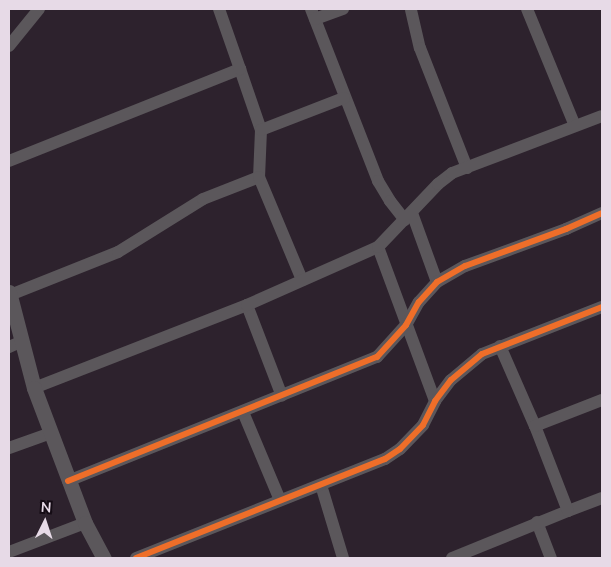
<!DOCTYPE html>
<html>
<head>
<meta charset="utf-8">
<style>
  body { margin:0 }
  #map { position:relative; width:611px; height:567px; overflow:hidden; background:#2d222d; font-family:Mulish,sans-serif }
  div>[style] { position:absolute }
  .minor>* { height:12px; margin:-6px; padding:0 6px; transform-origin:6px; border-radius:6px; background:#5b575b }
  .tertiary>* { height:15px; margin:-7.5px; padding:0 7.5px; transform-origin:7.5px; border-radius:7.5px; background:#5b575b }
  .cycleway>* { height:6px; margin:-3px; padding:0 3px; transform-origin:3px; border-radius:3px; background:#ee6e29 }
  span { translate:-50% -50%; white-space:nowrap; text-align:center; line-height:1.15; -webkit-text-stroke:5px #140b14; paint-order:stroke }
  .frame { position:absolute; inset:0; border:10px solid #e7dae7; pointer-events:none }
  .north { position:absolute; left:20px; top:497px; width:50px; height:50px; -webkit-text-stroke:4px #140b14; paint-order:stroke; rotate:4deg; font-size:14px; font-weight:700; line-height:20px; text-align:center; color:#e7dae7 }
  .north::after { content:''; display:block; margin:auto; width:18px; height:22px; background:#e7dae7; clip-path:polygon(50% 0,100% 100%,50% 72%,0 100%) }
</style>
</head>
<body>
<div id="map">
  <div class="minor">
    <i style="left:311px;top:9px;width:185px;rotate:68.7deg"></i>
    <i style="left:378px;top:181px;width:23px;rotate:59deg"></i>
    <i style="left:390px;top:201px;width:24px;rotate:52deg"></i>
    <i style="left:527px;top:9px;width:126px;rotate:67.7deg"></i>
    <i style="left:411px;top:10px;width:39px;rotate:77deg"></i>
    <i style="left:420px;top:48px;width:129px;rotate:68.6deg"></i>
    <i style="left:315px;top:19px;width:30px;rotate:-20deg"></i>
    <i style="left:9px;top:46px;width:48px;rotate:-51deg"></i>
    <i style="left:240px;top:69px;width:65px;rotate:71deg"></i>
    <i style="left:261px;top:130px;width:47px;rotate:92.4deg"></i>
    <i style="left:261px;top:130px;width:89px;rotate:-21.1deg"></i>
    <i style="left:9px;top:161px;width:249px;rotate:-21.7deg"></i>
    <i style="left:240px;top:69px;width:64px;rotate:-109.3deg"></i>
    <i style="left:412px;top:213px;width:73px;rotate:70.1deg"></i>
    <i style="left:10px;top:295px;width:116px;rotate:-21.7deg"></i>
    <i style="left:118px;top:252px;width:100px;rotate:-31.9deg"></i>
    <i style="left:203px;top:199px;width:60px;rotate:-21.4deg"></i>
    <i style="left:259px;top:177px;width:112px;rotate:67.3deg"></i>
    <i style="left:247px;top:305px;width:97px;rotate:69deg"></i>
    <i style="left:500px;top:346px;width:87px;rotate:66.4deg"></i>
    <i style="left:9px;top:347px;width:12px;rotate:-24deg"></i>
    <i style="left:34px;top:388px;width:229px;rotate:-21.3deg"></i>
    <i style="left:247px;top:305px;width:143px;rotate:-23.9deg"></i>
    <i style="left:435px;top:401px;width:164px;rotate:-110.3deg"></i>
    <i style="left:378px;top:247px;width:87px;rotate:-46.4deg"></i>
    <i style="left:438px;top:184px;width:18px;rotate:-38deg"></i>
    <i style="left:452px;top:173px;width:160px;rotate:-20.8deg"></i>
    <i style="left:243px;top:412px;width:95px;rotate:67.2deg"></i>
    <i style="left:9px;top:448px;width:45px;rotate:-19.7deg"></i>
    <i style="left:68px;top:481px;width:333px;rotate:-21.9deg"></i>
    <i style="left:377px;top:357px;width:43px;rotate:-47.8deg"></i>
    <i style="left:406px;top:325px;width:26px;rotate:-61deg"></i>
    <i style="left:419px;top:302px;width:27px;rotate:-48deg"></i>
    <i style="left:437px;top:282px;width:32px;rotate:-30deg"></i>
    <i style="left:465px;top:266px;width:108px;rotate:-20.1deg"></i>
    <i style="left:566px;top:229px;width:39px;rotate:-24deg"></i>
    <i style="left:321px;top:485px;width:76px;rotate:73.2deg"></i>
    <i style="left:568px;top:511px;width:36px;rotate:-21deg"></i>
    <i style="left:537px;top:522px;width:39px;rotate:69deg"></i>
    <i style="left:9px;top:552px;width:81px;rotate:-20.9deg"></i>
    <i style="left:136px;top:558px;width:268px;rotate:-21.7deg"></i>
    <i style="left:385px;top:459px;width:18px;rotate:-34deg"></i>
    <i style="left:400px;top:449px;width:33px;rotate:-46deg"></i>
    <i style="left:423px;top:425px;width:27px;rotate:-63deg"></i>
    <i style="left:435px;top:401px;width:26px;rotate:-53deg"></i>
    <i style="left:451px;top:380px;width:40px;rotate:-40deg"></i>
    <i style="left:482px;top:354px;width:129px;rotate:-21.4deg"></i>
    <i style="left:452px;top:558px;width:125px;rotate:-22.1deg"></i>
    <i style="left:568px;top:511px;width:91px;rotate:-111.2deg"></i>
    <i style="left:535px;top:426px;width:72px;rotate:-21.2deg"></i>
  </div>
  <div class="tertiary">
    <i style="left:9px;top:292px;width:99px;rotate:75.4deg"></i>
    <i style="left:34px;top:388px;width:144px;rotate:69.3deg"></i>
    <i style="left:85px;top:523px;width:40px;rotate:62deg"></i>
  </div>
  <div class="cycleway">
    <i style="left:68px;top:481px;width:333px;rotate:-21.9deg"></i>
    <i style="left:377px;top:357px;width:43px;rotate:-47.8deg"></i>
    <i style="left:406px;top:325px;width:26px;rotate:-61deg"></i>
    <i style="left:419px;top:302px;width:27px;rotate:-48deg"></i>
    <i style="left:437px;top:282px;width:32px;rotate:-30deg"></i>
    <i style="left:465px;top:266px;width:108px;rotate:-20.1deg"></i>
    <i style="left:566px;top:229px;width:39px;rotate:-24deg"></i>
    <i style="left:136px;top:558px;width:268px;rotate:-21.7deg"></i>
    <i style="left:385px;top:459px;width:18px;rotate:-34deg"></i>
    <i style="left:400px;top:449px;width:33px;rotate:-46deg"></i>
    <i style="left:423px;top:425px;width:27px;rotate:-63deg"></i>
    <i style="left:435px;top:401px;width:26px;rotate:-53deg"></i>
    <i style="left:451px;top:380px;width:40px;rotate:-40deg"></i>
    <i style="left:482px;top:354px;width:129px;rotate:-21.4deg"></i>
  </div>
  <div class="frame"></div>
  <div class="north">N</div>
</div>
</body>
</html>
